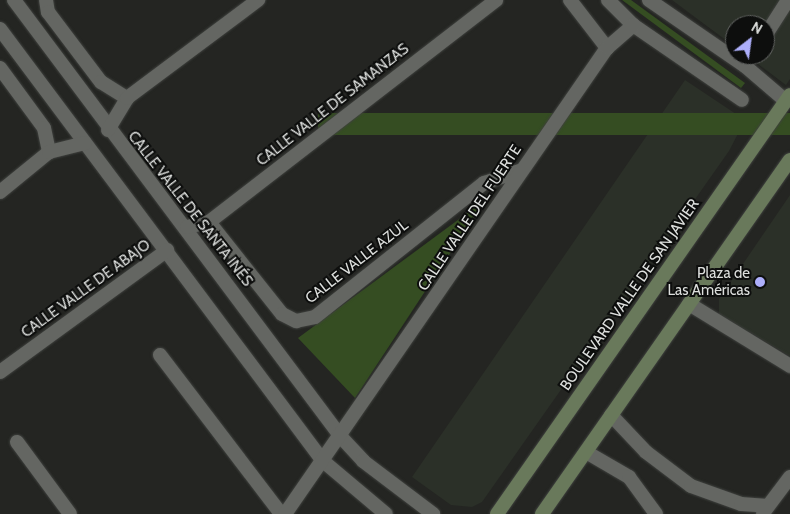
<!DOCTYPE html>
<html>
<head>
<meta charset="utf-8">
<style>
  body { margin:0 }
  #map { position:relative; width:790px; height:514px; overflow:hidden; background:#242522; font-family:Cabin,sans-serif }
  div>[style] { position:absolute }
  .built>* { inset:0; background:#2b3028 }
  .green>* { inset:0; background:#354d22; transform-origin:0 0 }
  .roads { filter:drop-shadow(0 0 1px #3f413e) drop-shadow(0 0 1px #3f413e) }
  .minor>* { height:14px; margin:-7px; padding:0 7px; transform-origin:7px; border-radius:7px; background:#646662 }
  .secondary>* { height:14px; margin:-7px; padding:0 7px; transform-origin:7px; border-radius:7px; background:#69795b }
  .dots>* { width:14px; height:14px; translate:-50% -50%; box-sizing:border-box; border:2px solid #0d0e0d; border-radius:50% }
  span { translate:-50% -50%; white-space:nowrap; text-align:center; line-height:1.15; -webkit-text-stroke:4px #0d0e0d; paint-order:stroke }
  .street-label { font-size:15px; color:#dddfdd }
  .poi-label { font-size:15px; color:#dddfdd }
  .right { translate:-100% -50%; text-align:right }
  .north { position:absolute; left:725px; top:15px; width:50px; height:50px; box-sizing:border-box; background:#0d0e0d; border:1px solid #606260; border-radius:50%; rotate:30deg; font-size:14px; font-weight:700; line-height:20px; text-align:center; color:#dddfdd }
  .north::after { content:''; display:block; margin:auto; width:18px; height:22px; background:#adaffb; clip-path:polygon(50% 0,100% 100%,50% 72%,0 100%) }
</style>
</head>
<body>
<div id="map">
  <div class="built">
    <i style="clip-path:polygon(672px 0,790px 0,790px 79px,786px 85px,746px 55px,765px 55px,765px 25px,735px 25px,735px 47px)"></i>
    <i style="clip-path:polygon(685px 80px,745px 120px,729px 151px,482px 502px,472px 507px,451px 505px,412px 477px)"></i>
    <i style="clip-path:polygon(790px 195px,790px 356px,719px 314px,719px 299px)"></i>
  </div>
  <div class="green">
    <i style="clip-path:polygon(622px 0,631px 0,745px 83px,741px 88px)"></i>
    <i style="left:790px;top:113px;width:22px;height:472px;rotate:90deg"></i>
    <i style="clip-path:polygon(485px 200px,355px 398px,298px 338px)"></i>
  </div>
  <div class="roads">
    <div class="minor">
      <i style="left:14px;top:0;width:546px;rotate:53.19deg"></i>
      <i style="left:341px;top:437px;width:33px;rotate:47deg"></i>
      <i style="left:363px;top:461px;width:88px;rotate:37.1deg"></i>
      <i style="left:46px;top:0;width:12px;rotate:81deg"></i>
      <i style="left:48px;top:12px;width:88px;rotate:52.9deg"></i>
      <i style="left:101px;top:82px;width:31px;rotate:32deg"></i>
      <i style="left:570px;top:0;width:61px;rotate:52.4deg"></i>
      <i style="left:608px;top:0;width:35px;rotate:45deg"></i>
      <i style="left:633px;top:25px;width:132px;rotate:34.5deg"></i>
      <i style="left:649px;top:0;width:116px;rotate:34.5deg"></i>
      <i style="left:745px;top:66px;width:54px;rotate:40.5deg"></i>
      <i style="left:0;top:29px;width:539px;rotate:53.22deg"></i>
      <i style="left:323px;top:461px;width:82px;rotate:40.1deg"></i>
      <i style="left:765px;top:36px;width:43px;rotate:-57.4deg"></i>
      <i style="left:0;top:68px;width:74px;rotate:53.7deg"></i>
      <i style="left:44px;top:128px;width:25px;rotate:78deg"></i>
      <i style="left:108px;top:130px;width:37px;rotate:-59deg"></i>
      <i style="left:127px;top:98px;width:164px;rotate:-36.8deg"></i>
      <i style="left:0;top:192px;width:63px;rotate:-39.2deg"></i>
      <i style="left:49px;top:152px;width:37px;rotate:-14deg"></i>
      <i style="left:209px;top:222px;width:117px;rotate:51.6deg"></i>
      <i style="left:282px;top:314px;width:16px;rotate:27deg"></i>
      <i style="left:296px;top:321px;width:19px;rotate:-12deg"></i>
      <i style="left:315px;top:317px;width:216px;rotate:-38.4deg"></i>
      <i style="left:484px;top:183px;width:40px;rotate:-18.9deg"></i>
      <i style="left:187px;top:227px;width:23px;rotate:-13deg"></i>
      <i style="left:209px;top:222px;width:363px;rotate:-37.7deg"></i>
      <i style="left:689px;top:304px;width:119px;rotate:31.5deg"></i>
      <i style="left:160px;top:355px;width:200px;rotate:52.7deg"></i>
      <i style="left:0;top:372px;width:207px;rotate:-36.1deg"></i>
      <i style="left:611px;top:415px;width:51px;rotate:46.6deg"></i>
      <i style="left:646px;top:452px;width:56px;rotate:37.1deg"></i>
      <i style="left:691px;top:486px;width:53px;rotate:19.8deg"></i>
      <i style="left:741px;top:504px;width:27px;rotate:4deg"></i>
      <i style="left:17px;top:442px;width:89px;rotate:53.6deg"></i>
      <i style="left:586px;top:452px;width:50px;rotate:30.2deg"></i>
      <i style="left:629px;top:477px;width:46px;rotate:53.9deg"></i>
      <i style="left:763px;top:513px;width:45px;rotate:-53.1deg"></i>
      <i style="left:285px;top:514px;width:566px;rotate:-55.36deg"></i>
      <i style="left:607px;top:48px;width:35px;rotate:-41deg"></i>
    </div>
    <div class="secondary">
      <i style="left:497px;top:514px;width:511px;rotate:-55.04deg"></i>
      <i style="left:542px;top:514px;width:432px;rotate:-55deg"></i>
    </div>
  </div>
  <div class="dots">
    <i style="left:760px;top:282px;background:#adaffb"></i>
  </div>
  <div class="street-label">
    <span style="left:333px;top:105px;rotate:-38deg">CALLE VALLE DE SAMANZAS</span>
    <span style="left:190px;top:209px;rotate:52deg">CALLE VALLE DE SANTA INÉS</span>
    <span style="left:470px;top:218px;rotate:-56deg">CALLE VALLE DEL FUERTE</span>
    <span style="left:357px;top:262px;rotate:-38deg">CALLE VALLE AZUL</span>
    <span style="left:86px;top:289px;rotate:-36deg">CALLE VALLE DE ABAJO</span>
    <span style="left:630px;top:295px;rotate:-55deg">BOULEVARD VALLE DE SAN JAVIER</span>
  </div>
  <div class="poi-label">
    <span class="right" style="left:750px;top:282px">Plaza de<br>Las Américas</span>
  </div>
  <div class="north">N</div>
</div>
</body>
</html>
